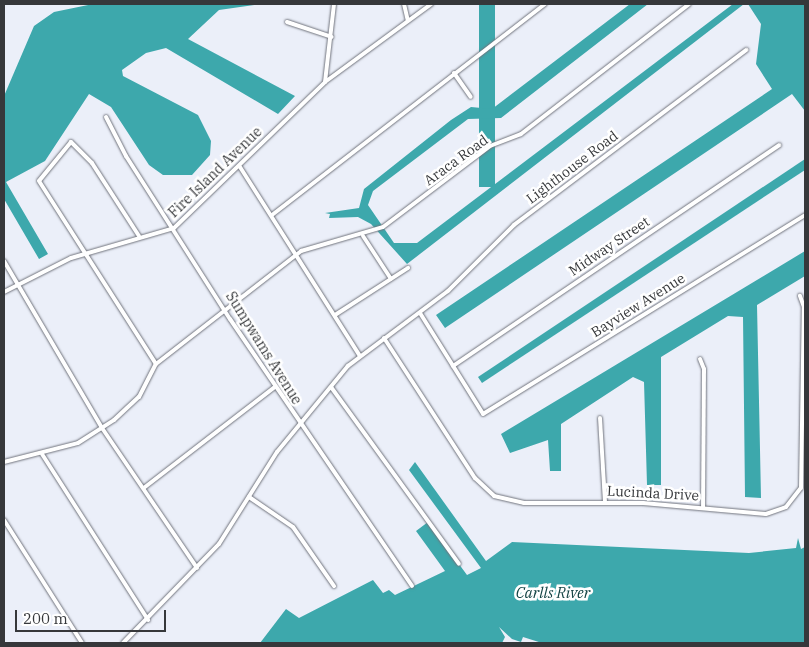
<!DOCTYPE html>
<html>
<head>
<meta charset="utf-8">
<style>
  body { margin:0 }
  #map { position:relative; width:809px; height:647px; overflow:hidden; background:#ebeff9; font-family:"IBM Plex Serif",serif }
  div>[style] { position:absolute }
  .water>* { inset:0; background:#3da8ac; transform-origin:0 0 }
  .roads { filter:drop-shadow(0 0 1px #71747d) drop-shadow(0 0 1px #71747d) }
  .minor>* { height:4px; margin:-2px; padding:0 2px; transform-origin:2px; border-radius:2px; background:#fff }
  span { translate:-50% -50%; white-space:nowrap; text-align:center; line-height:1.15; -webkit-text-stroke:5px #fff; paint-order:stroke }
  .street-label { font-size:14px; color:#36383b }
  .water-label { font-size:15px; color:#134344; font-style:italic }
  .frame { position:absolute; inset:0; border:5px solid #36383b; pointer-events:none }
  .scale { position:absolute; left:15px; top:610px; width:151px; height:22px; box-sizing:border-box; border:2px solid #36383b; border-top:0; padding-left:6px; font-size:15px; line-height:18px; white-space:nowrap; color:#36383b; -webkit-text-stroke:4px #fff; paint-order:stroke }
</style>
</head>
<body>
<div id="map">
  <div class="water">
    <i style="clip-path:polygon(93px 4px,262px 4px,219px 10px,188px 39px,295px 96px,278px 114px,166px 48px,146px 53px,122px 70px,123px 76px,198px 115px,211px 141px,210px 155px,192px 175px,163px 175px,149px 165px,111px 107px,89px 94px,45px 161px,6px 182px,48px 254px,39px 259px,4px 199px,4px 96px,34px 26px,54px 12px)"></i>
    <i style="left:479px;top:4px;width:16px;height:183px"></i>
    <i style="clip-path:polygon(630px 4px,648px 4px,501px 118px,468px 119px,373px 191px,368px 205px,394px 243px,417px 243px,733px 4px,744px 4px,407px 264px,371px 224px,358px 217px,329px 218px,330px 214px,325px 213px,359px 208px,364px 189px,451px 120px,471px 107px,492px 109px)"></i>
    <i style="clip-path:polygon(748px 4px,805px 4px,805px 111px,792px 94px,445px 328px,436px 315px,772px 89px,756px 64px,761px 24px)"></i>
    <i style="clip-path:polygon(805px 159px,805px 170px,482px 383px,478px 377px)"></i>
    <i style="clip-path:polygon(805px 251px,805px 276px,757px 305px,761px 498px,745px 497px,743px 317px,728px 316px,661px 357px,661px 485px,647px 485px,644px 382px,633px 377px,561px 424px,561px 471px,550px 471px,548px 440px,510px 453px,501px 434px)"></i>
    <i style="clip-path:polygon(415px 462px,486px 561px,512px 542px,749px 553px,796px 548px,798px 538px,801px 549px,805px 547px,805px 643px,542px 643px,523px 637px,521px 642px,512px 639px,499px 627px,505px 637px,502px 643px,260px 643px,286px 609px,299px 618px,373px 580px,383px 593px,389px 590px,395px 595px,445px 571px,416px 531px,428px 522px,467px 575px,481px 568px,409px 470px)"></i>
  </div>
  <div class="roads">
    <div class="minor">
      <i style="left:404px;top:4px;width:17px;rotate:77deg"></i>
      <i style="left:287px;top:22px;width:47px;rotate:18.4deg"></i>
      <i style="left:454px;top:73px;width:29px;rotate:55deg"></i>
      <i style="left:325px;top:82px;width:132px;rotate:-36.3deg"></i>
      <i style="left:106px;top:117px;width:44px;rotate:62.9deg"></i>
      <i style="left:126px;top:156px;width:193px;rotate:57.5deg"></i>
      <i style="left:230px;top:319px;width:323px;rotate:55.7deg"></i>
      <i style="left:240px;top:167px;width:224px;rotate:57.6deg"></i>
      <i style="left:272px;top:215px;width:345px;rotate:-37.7deg"></i>
      <i style="left:139px;top:236px;width:87px;rotate:-122.8deg"></i>
      <i style="left:92px;top:163px;width:30px;rotate:-135deg"></i>
      <i style="left:71px;top:142px;width:50px;rotate:129.4deg"></i>
      <i style="left:39px;top:181px;width:217px;rotate:57.4deg"></i>
      <i style="left:363px;top:236px;width:51px;rotate:56.9deg"></i>
      <i style="left:4px;top:261px;width:194px;rotate:59.6deg"></i>
      <i style="left:102px;top:428px;width:169px;rotate:55.8deg"></i>
      <i style="left:4px;top:292px;width:75px;rotate:-26.9deg"></i>
      <i style="left:71px;top:258px;width:107px;rotate:-16.2deg"></i>
      <i style="left:174px;top:228px;width:210px;rotate:-44deg"></i>
      <i style="left:325px;top:82px;width:79px;rotate:-83.4deg"></i>
      <i style="left:420px;top:313px;width:119px;rotate:58deg"></i>
      <i style="left:483px;top:414px;width:379px;rotate:-31.7deg"></i>
      <i style="left:335px;top:315px;width:87px;rotate:-32.8deg"></i>
      <i style="left:384px;top:338px;width:167px;rotate:57deg"></i>
      <i style="left:475px;top:478px;width:26px;rotate:43deg"></i>
      <i style="left:494px;top:496px;width:31px;rotate:13deg"></i>
      <i style="left:524px;top:503px;width:119px"></i>
      <i style="left:643px;top:503px;width:123px;rotate:5.1deg"></i>
      <i style="left:766px;top:514px;width:21px;rotate:-19deg"></i>
      <i style="left:786px;top:507px;width:24px;rotate:-52deg"></i>
      <i style="left:801px;top:488px;width:181px;rotate:-89.1deg"></i>
      <i style="left:804px;top:307px;width:12px;rotate:-110deg"></i>
      <i style="left:700px;top:359px;width:11px;rotate:68deg"></i>
      <i style="left:704px;top:369px;width:138px;rotate:90.4deg"></i>
      <i style="left:453px;top:366px;width:394px;rotate:-34.1deg"></i>
      <i style="left:331px;top:387px;width:218px;rotate:54.1deg"></i>
      <i style="left:600px;top:418px;width:83px;rotate:86.6deg"></i>
      <i style="left:42px;top:454px;width:197px;rotate:57.4deg"></i>
      <i style="left:4px;top:462px;width:76px;rotate:-14.4deg"></i>
      <i style="left:78px;top:443px;width:43px;rotate:-32.6deg"></i>
      <i style="left:114px;top:420px;width:34px;rotate:-43deg"></i>
      <i style="left:139px;top:397px;width:37px;rotate:-63deg"></i>
      <i style="left:156px;top:364px;width:184px;rotate:-37.9deg"></i>
      <i style="left:301px;top:251px;width:85px;rotate:-16.3deg"></i>
      <i style="left:383px;top:227px;width:134px;rotate:-37.1deg"></i>
      <i style="left:490px;top:146px;width:33px;rotate:-21deg"></i>
      <i style="left:521px;top:134px;width:212px;rotate:-37.7deg"></i>
      <i style="left:145px;top:487px;width:164px;rotate:-37.6deg"></i>
      <i style="left:249px;top:497px;width:53px;rotate:34.3deg"></i>
      <i style="left:293px;top:527px;width:72px;rotate:55.2deg"></i>
      <i style="left:4px;top:520px;width:146px;rotate:57.6deg"></i>
      <i style="left:123px;top:643px;width:138px;rotate:-45.9deg"></i>
      <i style="left:219px;top:544px;width:109px;rotate:-57.8deg"></i>
      <i style="left:277px;top:452px;width:112px;rotate:-50.5deg"></i>
      <i style="left:348px;top:366px;width:125px;rotate:-36.9deg"></i>
      <i style="left:448px;top:291px;width:93px;rotate:-45deg"></i>
      <i style="left:514px;top:225px;width:291px;rotate:-37deg"></i>
    </div>
  </div>
  <div class="street-label">
    <span style="left:456px;top:160px;rotate:-36deg">Araca Road</span>
    <span style="left:572px;top:167px;rotate:-37deg">Lighthouse Road</span>
    <span style="left:215px;top:172px;rotate:-44deg">Fire Island Avenue</span>
    <span style="left:609px;top:246px;rotate:-34deg">Midway Street</span>
    <span style="left:638px;top:305px;rotate:-32deg">Bayview Avenue</span>
    <span style="left:264px;top:348px;rotate:58deg">Sumpwams Avenue</span>
    <span style="left:653px;top:493px;rotate:3deg">Lucinda Drive</span>
  </div>
  <div class="water-label">
    <span style="left:553px;top:593px">Carlls River</span>
  </div>
  <div class="frame"></div>
  <div class="scale">200 m</div>
</div>
</body>
</html>
